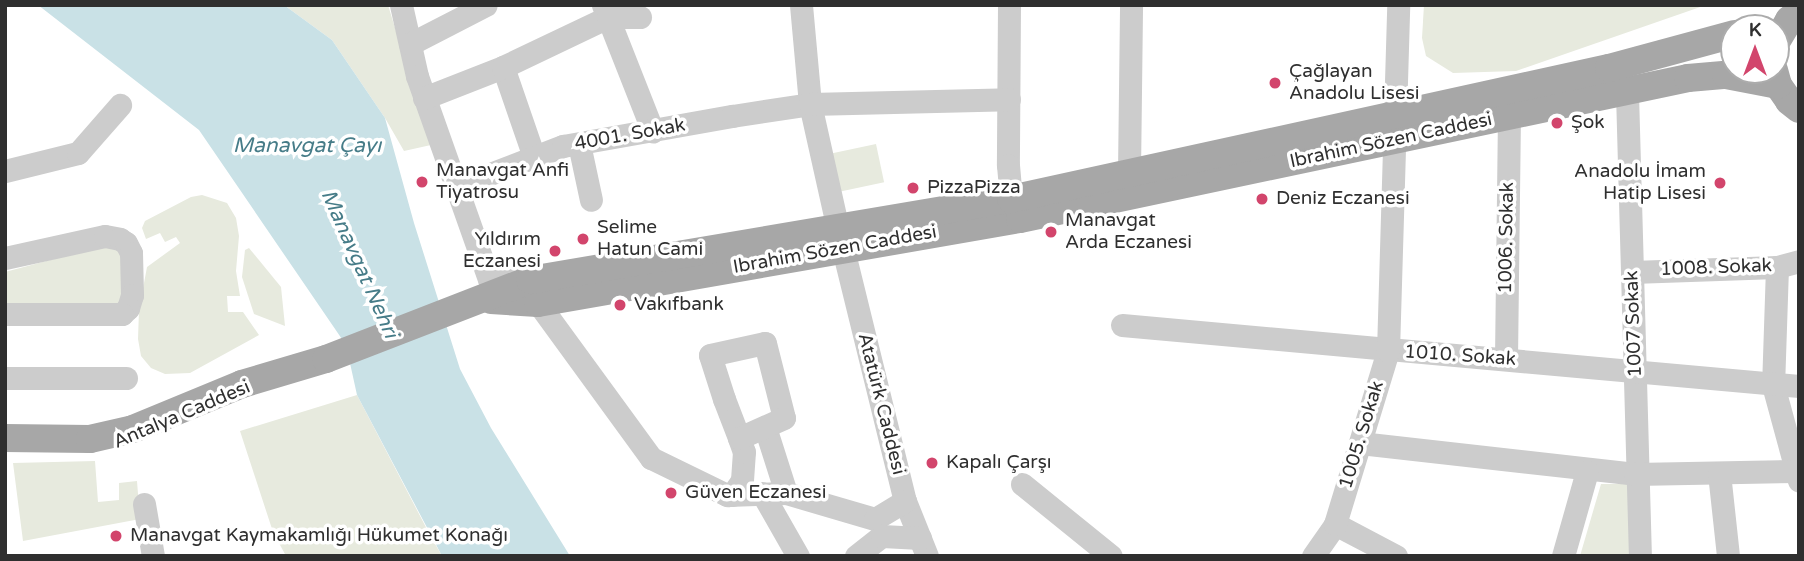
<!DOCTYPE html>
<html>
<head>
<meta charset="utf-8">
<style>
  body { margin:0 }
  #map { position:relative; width:1804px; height:561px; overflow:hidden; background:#fff; font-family:"Varela Round",sans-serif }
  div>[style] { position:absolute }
  .green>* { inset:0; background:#e7eade; transform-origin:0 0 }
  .water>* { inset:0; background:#c9e1e6 }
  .minor>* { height:23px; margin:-11.5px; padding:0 11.5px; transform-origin:11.5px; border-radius:11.5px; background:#ccc }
  .major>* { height:28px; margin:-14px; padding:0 14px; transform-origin:14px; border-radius:14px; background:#a7a7a7 }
  .dots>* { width:19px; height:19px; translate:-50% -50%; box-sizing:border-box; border:4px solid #fff; border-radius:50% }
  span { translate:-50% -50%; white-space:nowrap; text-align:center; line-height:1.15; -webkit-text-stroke:7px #fff; paint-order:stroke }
  .poi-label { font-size:19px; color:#2f2f2f }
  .left { translate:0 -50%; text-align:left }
  .right { translate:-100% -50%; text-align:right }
  .street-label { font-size:19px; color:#2f2f2f }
  .water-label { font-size:21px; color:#467c88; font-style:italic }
  .frame { position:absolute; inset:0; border:7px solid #2f2f2f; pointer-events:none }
  .north { position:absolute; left:1720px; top:14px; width:70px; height:70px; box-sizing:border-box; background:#fff; border:2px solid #acacac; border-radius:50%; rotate:0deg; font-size:19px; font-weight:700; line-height:28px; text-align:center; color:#2f2f2f }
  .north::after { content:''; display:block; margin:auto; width:24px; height:32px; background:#d2456c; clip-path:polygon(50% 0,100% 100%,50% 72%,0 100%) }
</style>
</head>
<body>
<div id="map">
  <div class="green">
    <i style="clip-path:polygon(284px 5px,388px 5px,431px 145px,404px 151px,385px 118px,332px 40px)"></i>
    <i style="clip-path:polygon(1424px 5px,1706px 5px,1516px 71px,1453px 73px,1426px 56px,1422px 38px)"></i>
    <i style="left:876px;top:144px;width:39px;height:47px;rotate:78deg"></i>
    <i style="clip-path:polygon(202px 195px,227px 203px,236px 218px,239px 236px,236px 271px,240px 296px,227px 296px,228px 312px,243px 312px,259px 335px,190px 373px,165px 374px,151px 368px,141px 356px,138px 339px,139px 310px,147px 267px,180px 243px,176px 237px,165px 242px,160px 233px,146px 239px,142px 228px,145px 221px,191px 197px)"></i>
    <i style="clip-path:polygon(116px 246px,122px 252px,121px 304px,5px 305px,5px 272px,99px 247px)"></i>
    <i style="clip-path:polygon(249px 248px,281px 287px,285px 326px,254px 314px,242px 277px,245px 250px)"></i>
    <i style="clip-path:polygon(357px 395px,430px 535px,442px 556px,286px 556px,273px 532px,240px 431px)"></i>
    <i style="clip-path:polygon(95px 461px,98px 502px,119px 500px,119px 483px,137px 481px,140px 519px,23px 541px,13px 463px)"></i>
    <i style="clip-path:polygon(1601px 484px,1630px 484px,1630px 556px,1580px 556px)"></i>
  </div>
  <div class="water">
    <i style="clip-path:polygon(38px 5px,284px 5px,332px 40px,385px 118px,414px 223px,460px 369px,491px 428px,570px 556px,442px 556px,357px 395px,346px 345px,199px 130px)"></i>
  </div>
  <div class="minor">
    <i style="left:401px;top:5px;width:73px;rotate:77.3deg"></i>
    <i style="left:417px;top:76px;width:215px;rotate:70.5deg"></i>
    <i style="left:489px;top:279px;width:35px;rotate:2deg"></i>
    <i style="left:603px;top:5px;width:136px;rotate:68.5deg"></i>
    <i style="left:801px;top:5px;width:99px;rotate:84.8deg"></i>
    <i style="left:810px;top:104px;width:128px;rotate:77.4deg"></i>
    <i style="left:1009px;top:5px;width:160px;rotate:90.4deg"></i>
    <i style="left:1008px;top:165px;width:34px;rotate:85deg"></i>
    <i style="left:410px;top:44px;width:85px;rotate:-27.2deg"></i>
    <i style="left:503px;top:67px;width:95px;rotate:71deg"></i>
    <i style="left:1627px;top:93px;width:463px;rotate:88.4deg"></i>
    <i style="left:424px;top:98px;width:85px;rotate:-21.4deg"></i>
    <i style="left:503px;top:67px;width:116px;rotate:-25.5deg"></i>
    <i style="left:608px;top:17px;width:32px"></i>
    <i style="left:579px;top:144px;width:57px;rotate:77.9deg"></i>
    <i style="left:5px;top:171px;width:75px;rotate:-13.9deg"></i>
    <i style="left:78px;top:153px;width:64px;rotate:-48.8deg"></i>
    <i style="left:1129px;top:173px;width:168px;rotate:-89.3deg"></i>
    <i style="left:456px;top:187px;width:115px;rotate:-21deg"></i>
    <i style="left:563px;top:146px;width:172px;rotate:-10.1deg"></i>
    <i style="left:732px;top:116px;width:79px;rotate:-8.7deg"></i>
    <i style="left:810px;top:104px;width:199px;rotate:-1.4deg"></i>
    <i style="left:843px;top:249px;width:260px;rotate:76.2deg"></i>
    <i style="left:905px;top:501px;width:59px;rotate:68.2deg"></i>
    <i style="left:5px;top:258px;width:102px;rotate:-12.4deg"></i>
    <i style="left:105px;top:236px;width:15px;rotate:11deg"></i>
    <i style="left:120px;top:239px;width:7px;rotate:34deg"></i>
    <i style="left:126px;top:243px;width:11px;rotate:63deg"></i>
    <i style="left:131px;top:253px;width:42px;rotate:88.6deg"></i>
    <i style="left:132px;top:295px;width:14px;rotate:107deg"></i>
    <i style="left:128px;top:308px;width:8px;rotate:135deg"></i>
    <i style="left:122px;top:314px;width:117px;rotate:180deg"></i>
    <i style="left:1777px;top:267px;width:118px;rotate:91.9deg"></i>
    <i style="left:1773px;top:385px;width:99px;rotate:74.8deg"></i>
    <i style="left:1632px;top:272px;width:145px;rotate:-2deg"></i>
    <i style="left:1777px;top:267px;width:23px;rotate:-15deg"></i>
    <i style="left:538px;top:303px;width:192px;rotate:53.9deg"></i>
    <i style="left:651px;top:458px;width:85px;rotate:26deg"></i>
    <i style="left:727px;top:495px;width:59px;rotate:-1.9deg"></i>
    <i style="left:786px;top:493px;width:93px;rotate:16.3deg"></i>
    <i style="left:875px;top:519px;width:35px;rotate:-31deg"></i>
    <i style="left:1122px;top:325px;width:680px;rotate:5.15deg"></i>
    <i style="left:1506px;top:359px;width:242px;rotate:-89.3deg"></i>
    <i style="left:5px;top:378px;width:121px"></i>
    <i style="left:765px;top:427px;width:69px;rotate:72.3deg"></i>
    <i style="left:1360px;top:443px;width:277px;rotate:6.4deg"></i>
    <i style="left:1635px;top:474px;width:161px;rotate:-1.1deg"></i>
    <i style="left:1719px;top:473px;width:83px;rotate:83.8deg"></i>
    <i style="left:1022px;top:484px;width:114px;rotate:39deg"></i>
    <i style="left:762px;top:493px;width:73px;rotate:60.3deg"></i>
    <i style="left:732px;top:495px;width:18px;rotate:-56deg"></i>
    <i style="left:742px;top:480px;width:28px;rotate:-86deg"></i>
    <i style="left:744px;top:452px;width:15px;rotate:-110deg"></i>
    <i style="left:739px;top:438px;width:42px;rotate:-111deg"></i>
    <i style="left:724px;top:399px;width:46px;rotate:-107.7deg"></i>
    <i style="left:710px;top:355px;width:56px;rotate:-12.3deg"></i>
    <i style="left:765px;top:343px;width:77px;rotate:75.8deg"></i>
    <i style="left:784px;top:418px;width:49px;rotate:156deg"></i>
    <i style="left:144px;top:504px;width:53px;rotate:80.2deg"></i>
    <i style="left:1335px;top:524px;width:69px;rotate:27.7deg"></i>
    <i style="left:856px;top:556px;width:33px;rotate:-38deg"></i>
    <i style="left:882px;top:536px;width:38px;rotate:3deg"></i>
    <i style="left:1313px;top:556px;width:39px;rotate:-55deg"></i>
    <i style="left:1335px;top:524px;width:181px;rotate:-73deg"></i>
    <i style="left:1388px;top:351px;width:346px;rotate:-88.3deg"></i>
    <i style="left:1563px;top:556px;width:88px;rotate:-74.2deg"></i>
  </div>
  <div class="major">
    <i style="left:1776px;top:42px;width:26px;rotate:-59deg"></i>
    <i style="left:1789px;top:20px;width:13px;rotate:-39deg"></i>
    <i style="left:1774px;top:70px;width:16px;rotate:75deg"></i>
    <i style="left:1778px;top:85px;width:19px;rotate:55deg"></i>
    <i style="left:1789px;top:101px;width:13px;rotate:39deg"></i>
    <i style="left:491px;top:300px;width:47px;rotate:3.7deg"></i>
    <i style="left:538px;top:303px;width:489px;rotate:-9.9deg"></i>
    <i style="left:1020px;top:219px;width:683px;rotate:-11.92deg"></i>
    <i style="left:1688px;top:78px;width:38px;rotate:-5deg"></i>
    <i style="left:1726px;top:75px;width:53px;rotate:10.9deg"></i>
    <i style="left:5px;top:438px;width:85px;rotate:0.7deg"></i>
    <i style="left:90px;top:439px;width:44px;rotate:-13.1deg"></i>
    <i style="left:133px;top:429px;width:118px;rotate:-22.4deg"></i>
    <i style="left:242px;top:384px;width:88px;rotate:-16.6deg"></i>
    <i style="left:326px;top:359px;width:219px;rotate:-21.2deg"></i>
    <i style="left:530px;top:280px;width:488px;rotate:-9.6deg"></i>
    <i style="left:1011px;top:199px;width:612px;rotate:-12.36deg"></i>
    <i style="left:1609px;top:68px;width:130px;rotate:-15.2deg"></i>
  </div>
  <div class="dots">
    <i style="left:1275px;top:83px;background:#d2456c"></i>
    <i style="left:1557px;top:123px;background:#d2456c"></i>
    <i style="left:422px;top:182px;background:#d2456c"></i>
    <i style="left:1720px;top:183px;background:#d2456c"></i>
    <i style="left:913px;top:188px;background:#d2456c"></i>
    <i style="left:1262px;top:199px;background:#d2456c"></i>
    <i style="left:1051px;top:232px;background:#d2456c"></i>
    <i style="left:583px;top:239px;background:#d2456c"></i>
    <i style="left:555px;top:251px;background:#d2456c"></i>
    <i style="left:620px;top:305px;background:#d2456c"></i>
    <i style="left:932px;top:463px;background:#d2456c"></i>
    <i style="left:671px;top:493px;background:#d2456c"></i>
    <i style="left:116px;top:536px;background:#d2456c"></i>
  </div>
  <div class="poi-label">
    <span class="left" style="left:1289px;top:83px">Çağlayan<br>Anadolu Lisesi</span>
    <span class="left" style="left:1571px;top:123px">Şok</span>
    <span class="left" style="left:436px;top:182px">Manavgat Anfi<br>Tiyatrosu</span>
    <span class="right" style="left:1706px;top:183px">Anadolu İmam<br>Hatip Lisesi</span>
    <span class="left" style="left:927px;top:188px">PizzaPizza</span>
    <span class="left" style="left:1276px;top:199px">Deniz Eczanesi</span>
    <span class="left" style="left:1065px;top:232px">Manavgat<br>Arda Eczanesi</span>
    <span class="left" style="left:597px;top:239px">Selime<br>Hatun Cami</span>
    <span class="right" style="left:541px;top:251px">Yıldırım<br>Eczanesi</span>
    <span class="left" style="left:634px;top:305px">Vakıfbank</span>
    <span class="left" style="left:946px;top:463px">Kapalı Çarşı</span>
    <span class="left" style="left:685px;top:493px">Güven Eczanesi</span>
    <span class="left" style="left:130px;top:536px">Manavgat Kaymakamlığı Hükumet Konağı</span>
  </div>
  <div class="street-label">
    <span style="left:630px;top:135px;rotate:-10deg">4001. Sokak</span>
    <span style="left:1391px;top:141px;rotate:-12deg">Ibrahim Sözen Caddesi</span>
    <span style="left:1507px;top:238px;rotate:-89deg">1006. Sokak</span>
    <span style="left:835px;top:250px;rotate:-10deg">Ibrahim Sözen Caddesi</span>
    <span style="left:1716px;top:268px;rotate:-2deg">1008. Sokak</span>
    <span style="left:1634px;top:324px;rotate:-92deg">1007 Sokak</span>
    <span style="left:1460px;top:356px;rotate:4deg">1010. Sokak</span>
    <span style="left:881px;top:404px;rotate:76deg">Atatürk Caddesi</span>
    <span style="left:182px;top:415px;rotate:-23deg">Antalya Caddesi</span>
    <span style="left:1362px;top:435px;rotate:-73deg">1005. Sokak</span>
  </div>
  <div class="water-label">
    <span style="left:307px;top:146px">Manavgat Çayı</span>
    <span style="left:359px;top:264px;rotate:66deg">Manavgat Nehri</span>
  </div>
  <div class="frame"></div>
  <div class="north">K</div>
</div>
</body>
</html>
